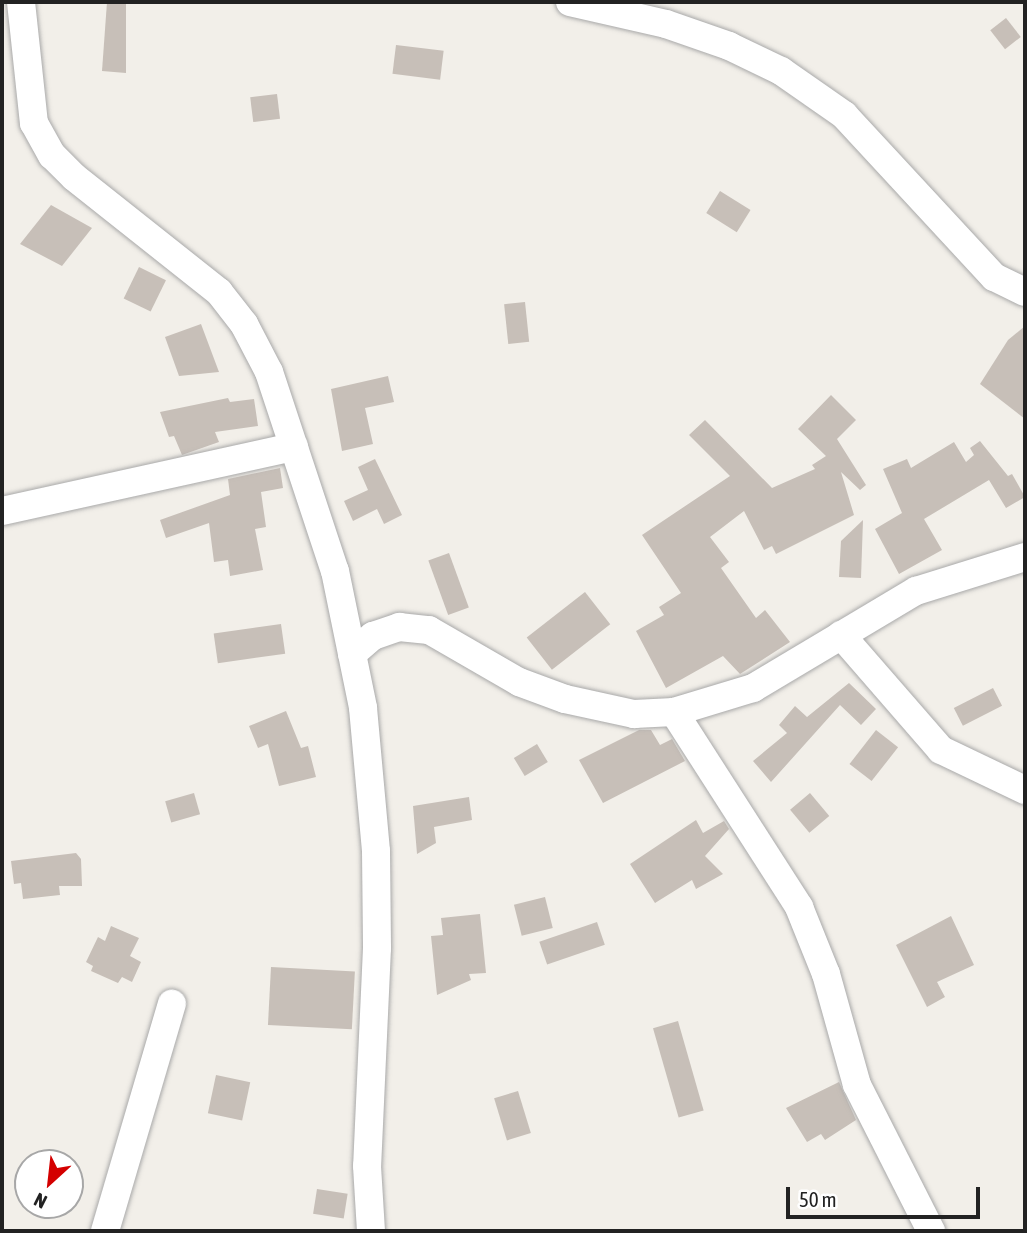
<!DOCTYPE html>
<html>
<head>
<meta charset="utf-8">
<style>
  body { margin:0 }
  #map { position:relative; width:1027px; height:1233px; overflow:hidden; background:#f2efe9; font-family:"Asap Condensed",sans-serif }
  div>[style] { position:absolute }
  .building>* { inset:0; background:#c7bfb8; transform-origin:0 0 }
  .roads { filter:drop-shadow(0 0 2px #a9a9a9) drop-shadow(0 0 2px #a9a9a9) }
  .minor>* { height:28px; margin:-14px; padding:0 14px; transform-origin:14px; border-radius:14px; background:#fff }
  span { translate:-50% -50%; white-space:nowrap; text-align:center; line-height:1.15; -webkit-text-stroke:5px #fff; paint-order:stroke }
  .frame { position:absolute; inset:0; border:4px solid #222; pointer-events:none }
  .north { position:absolute; left:14px; top:1149px; width:70px; height:70px; box-sizing:border-box; background:#fff; border:2px solid #a7a7a7; border-radius:50%; rotate:207deg; font-size:19px; font-weight:700; line-height:28px; text-align:center; color:#222 }
  .north::after { content:''; display:block; margin:auto; width:24px; height:32px; background:#d40000; clip-path:polygon(50% 0,100% 100%,50% 72%,0 100%) }
  .scale { position:absolute; left:786px; top:1187px; width:194px; height:32px; box-sizing:border-box; border:4px solid #222; border-top:0; padding-left:9px; font-size:21px; line-height:24px; white-space:nowrap; color:#222; -webkit-text-stroke:5px #fff; paint-order:stroke }
</style>
</head>
<body>
<div id="map">
  <div class="building">
    <i style="clip-path:polygon(107px 2px,126px 2px,126px 73px,102px 71px)"></i>
    <i style="left:1006px;top:18px;width:24px;height:20px;rotate:52deg"></i>
    <i style="left:396px;top:45px;width:48px;height:29px;rotate:7deg"></i>
    <i style="left:277px;top:94px;width:25px;height:27px;rotate:83deg"></i>
    <i style="left:720px;top:191px;width:36px;height:26px;rotate:32deg"></i>
    <i style="clip-path:polygon(51px 205px,92px 228px,62px 266px,20px 244px)"></i>
    <i style="left:139px;top:267px;width:30px;height:35px;rotate:26deg"></i>
    <i style="left:525px;top:302px;width:40px;height:21px;rotate:84deg"></i>
    <i style="clip-path:polygon(201px 324px,219px 372px,179px 376px,165px 337px)"></i>
    <i style="clip-path:polygon(1025px 326px,1025px 419px,980px 384px,1008px 340px)"></i>
    <i style="clip-path:polygon(388px 376px,394px 402px,365px 408px,373px 444px,342px 451px,331px 389px)"></i>
    <i style="clip-path:polygon(831px 395px,856px 420px,837px 439px,866px 485px,860px 490px,841px 472px,854px 515px,776px 554px,772px 546px,764px 550px,744px 511px,710px 537px,729px 562px,721px 568px,756px 618px,765px 610px,790px 642px,740px 674px,723px 656px,666px 688px,636px 631px,664px 615px,659px 607px,681px 593px,642px 535px,730px 476px,689px 435px,705px 420px,772px 488px,815px 469px,812px 465px,826px 456px,798px 429px)"></i>
    <i style="clip-path:polygon(228px 398px,230px 402px,254px 399px,258px 426px,215px 432px,219px 442px,182px 455px,174px 436px,169px 437px,160px 412px)"></i>
    <i style="clip-path:polygon(980px 441px,1008px 476px,1012px 474px,1025px 497px,1006px 508px,989px 480px,924px 519px,942px 550px,899px 574px,875px 529px,902px 513px,883px 469px,907px 459px,911px 468px,954px 442px,966px 462px,974px 455px,970px 448px)"></i>
    <i style="clip-path:polygon(375px 459px,402px 515px,384px 524px,377px 509px,353px 521px,344px 501px,368px 490px,358px 467px)"></i>
    <i style="clip-path:polygon(280px 468px,283px 488px,261px 492px,266px 527px,255px 529px,263px 570px,230px 576px,228px 560px,214px 562px,209px 523px,166px 538px,160px 520px,230px 495px,228px 479px)"></i>
    <i style="clip-path:polygon(863px 520px,861px 578px,839px 577px,841px 541px)"></i>
    <i style="left:449px;top:553px;width:58px;height:22px;rotate:70deg"></i>
    <i style="left:585px;top:592px;width:41px;height:74px;rotate:52deg"></i>
    <i style="left:281px;top:624px;width:30px;height:68px;rotate:82deg"></i>
    <i style="clip-path:polygon(849px 683px,876px 709px,861px 725px,840px 705px,771px 782px,753px 761px,787px 733px,779px 725px,795px 706px,807px 717px)"></i>
    <i style="left:993px;top:688px;width:20px;height:44px;rotate:63deg"></i>
    <i style="clip-path:polygon(286px 711px,301px 748px,308px 746px,316px 777px,279px 786px,268px 744px,258px 748px,249px 726px)"></i>
    <i style="clip-path:polygon(639px 730px,651px 730px,660px 745px,672px 739px,685px 761px,603px 803px,579px 760px)"></i>
    <i style="left:876px;top:730px;width:28px;height:43px;rotate:38deg"></i>
    <i style="left:537px;top:744px;width:21px;height:27px;rotate:59deg"></i>
    <i style="left:194px;top:793px;width:22px;height:30px;rotate:74deg"></i>
    <i style="left:810px;top:793px;width:30px;height:26px;rotate:50deg"></i>
    <i style="clip-path:polygon(469px 797px,472px 820px,434px 827px,436px 843px,417px 854px,413px 806px)"></i>
    <i style="clip-path:polygon(696px 820px,703px 833px,724px 821px,729px 829px,705px 856px,723px 874px,696px 889px,692px 880px,655px 903px,630px 864px)"></i>
    <i style="clip-path:polygon(76px 853px,81px 859px,82px 886px,59px 886px,60px 895px,23px 899px,21px 883px,14px 884px,11px 861px)"></i>
    <i style="left:545px;top:897px;width:32px;height:32px;rotate:76deg"></i>
    <i style="clip-path:polygon(480px 914px,486px 973px,469px 974px,471px 980px,437px 995px,431px 936px,443px 935px,441px 918px)"></i>
    <i style="clip-path:polygon(951px 916px,974px 965px,937px 982px,945px 997px,927px 1007px,896px 945px)"></i>
    <i style="left:597px;top:922px;width:24px;height:61px;rotate:71deg"></i>
    <i style="clip-path:polygon(111px 926px,139px 938px,130px 956px,141px 962px,132px 982px,122px 977px,118px 983px,91px 971px,93px 966px,86px 962px,98px 937px,105px 941px)"></i>
    <i style="left:271px;top:967px;width:84px;height:58px;rotate:3deg"></i>
    <i style="left:678px;top:1021px;width:93px;height:26px;rotate:74deg"></i>
    <i style="left:216px;top:1075px;width:35px;height:39px;rotate:12deg"></i>
    <i style="clip-path:polygon(839px 1082px,856px 1120px,825px 1140px,821px 1134px,807px 1142px,786px 1108px)"></i>
    <i style="left:518px;top:1091px;width:44px;height:25px;rotate:73deg"></i>
    <i style="left:317px;top:1189px;width:31px;height:25px;rotate:9deg"></i>
  </div>
  <div class="roads">
    <div class="minor">
      <i style="left:21px;top:2px;width:122px;rotate:83.9deg"></i>
      <i style="left:34px;top:123px;width:37px;rotate:61deg"></i>
      <i style="left:52px;top:155px;width:31px;rotate:45deg"></i>
      <i style="left:74px;top:177px;width:185px;rotate:38.4deg"></i>
      <i style="left:219px;top:292px;width:41px;rotate:52deg"></i>
      <i style="left:244px;top:324px;width:54px;rotate:62.5deg"></i>
      <i style="left:269px;top:372px;width:210px;rotate:71.7deg"></i>
      <i style="left:335px;top:571px;width:140px;rotate:78.4deg"></i>
      <i style="left:363px;top:708px;width:144px;rotate:84.8deg"></i>
      <i style="left:376px;top:851px;width:97px;rotate:89.4deg"></i>
      <i style="left:377px;top:948px;width:218px;rotate:92.6deg"></i>
      <i style="left:367px;top:1166px;width:65px;rotate:86.5deg"></i>
      <i style="left:570px;top:2px;width:98px;rotate:12.9deg"></i>
      <i style="left:666px;top:24px;width:67px;rotate:19.2deg"></i>
      <i style="left:729px;top:46px;width:58px;rotate:25.7deg"></i>
      <i style="left:781px;top:71px;width:77px;rotate:34.9deg"></i>
      <i style="left:844px;top:115px;width:221px;rotate:47.2deg"></i>
      <i style="left:994px;top:277px;width:34px;rotate:26deg"></i>
      <i style="left:2px;top:511px;width:299px;rotate:-12.4deg"></i>
      <i style="left:841px;top:635px;width:152px;rotate:49deg"></i>
      <i style="left:941px;top:750px;width:93px;rotate:25.5deg"></i>
      <i style="left:352px;top:654px;width:28px;rotate:-41deg"></i>
      <i style="left:373px;top:636px;width:28px;rotate:-19deg"></i>
      <i style="left:399px;top:627px;width:30px;rotate:6deg"></i>
      <i style="left:429px;top:630px;width:104px;rotate:30deg"></i>
      <i style="left:519px;top:682px;width:49px;rotate:20.3deg"></i>
      <i style="left:565px;top:699px;width:71px;rotate:12.3deg"></i>
      <i style="left:634px;top:714px;width:40px;rotate:-2.9deg"></i>
      <i style="left:674px;top:712px;width:83px;rotate:-16.9deg"></i>
      <i style="left:753px;top:688px;width:190px;rotate:-30.8deg"></i>
      <i style="left:916px;top:591px;width:114px;rotate:-17.3deg"></i>
      <i style="left:674px;top:712px;width:232px;rotate:57.3deg"></i>
      <i style="left:799px;top:907px;width:72px;rotate:68.1deg"></i>
      <i style="left:826px;top:974px;width:115px;rotate:74.4deg"></i>
      <i style="left:857px;top:1085px;width:164px;rotate:63.1deg"></i>
      <i style="left:105px;top:1231px;width:237px;rotate:-73.6deg"></i>
    </div>
  </div>
  <div class="frame"></div>
  <div class="north">N</div>
  <div class="scale">50 m</div>
</div>
</body>
</html>
